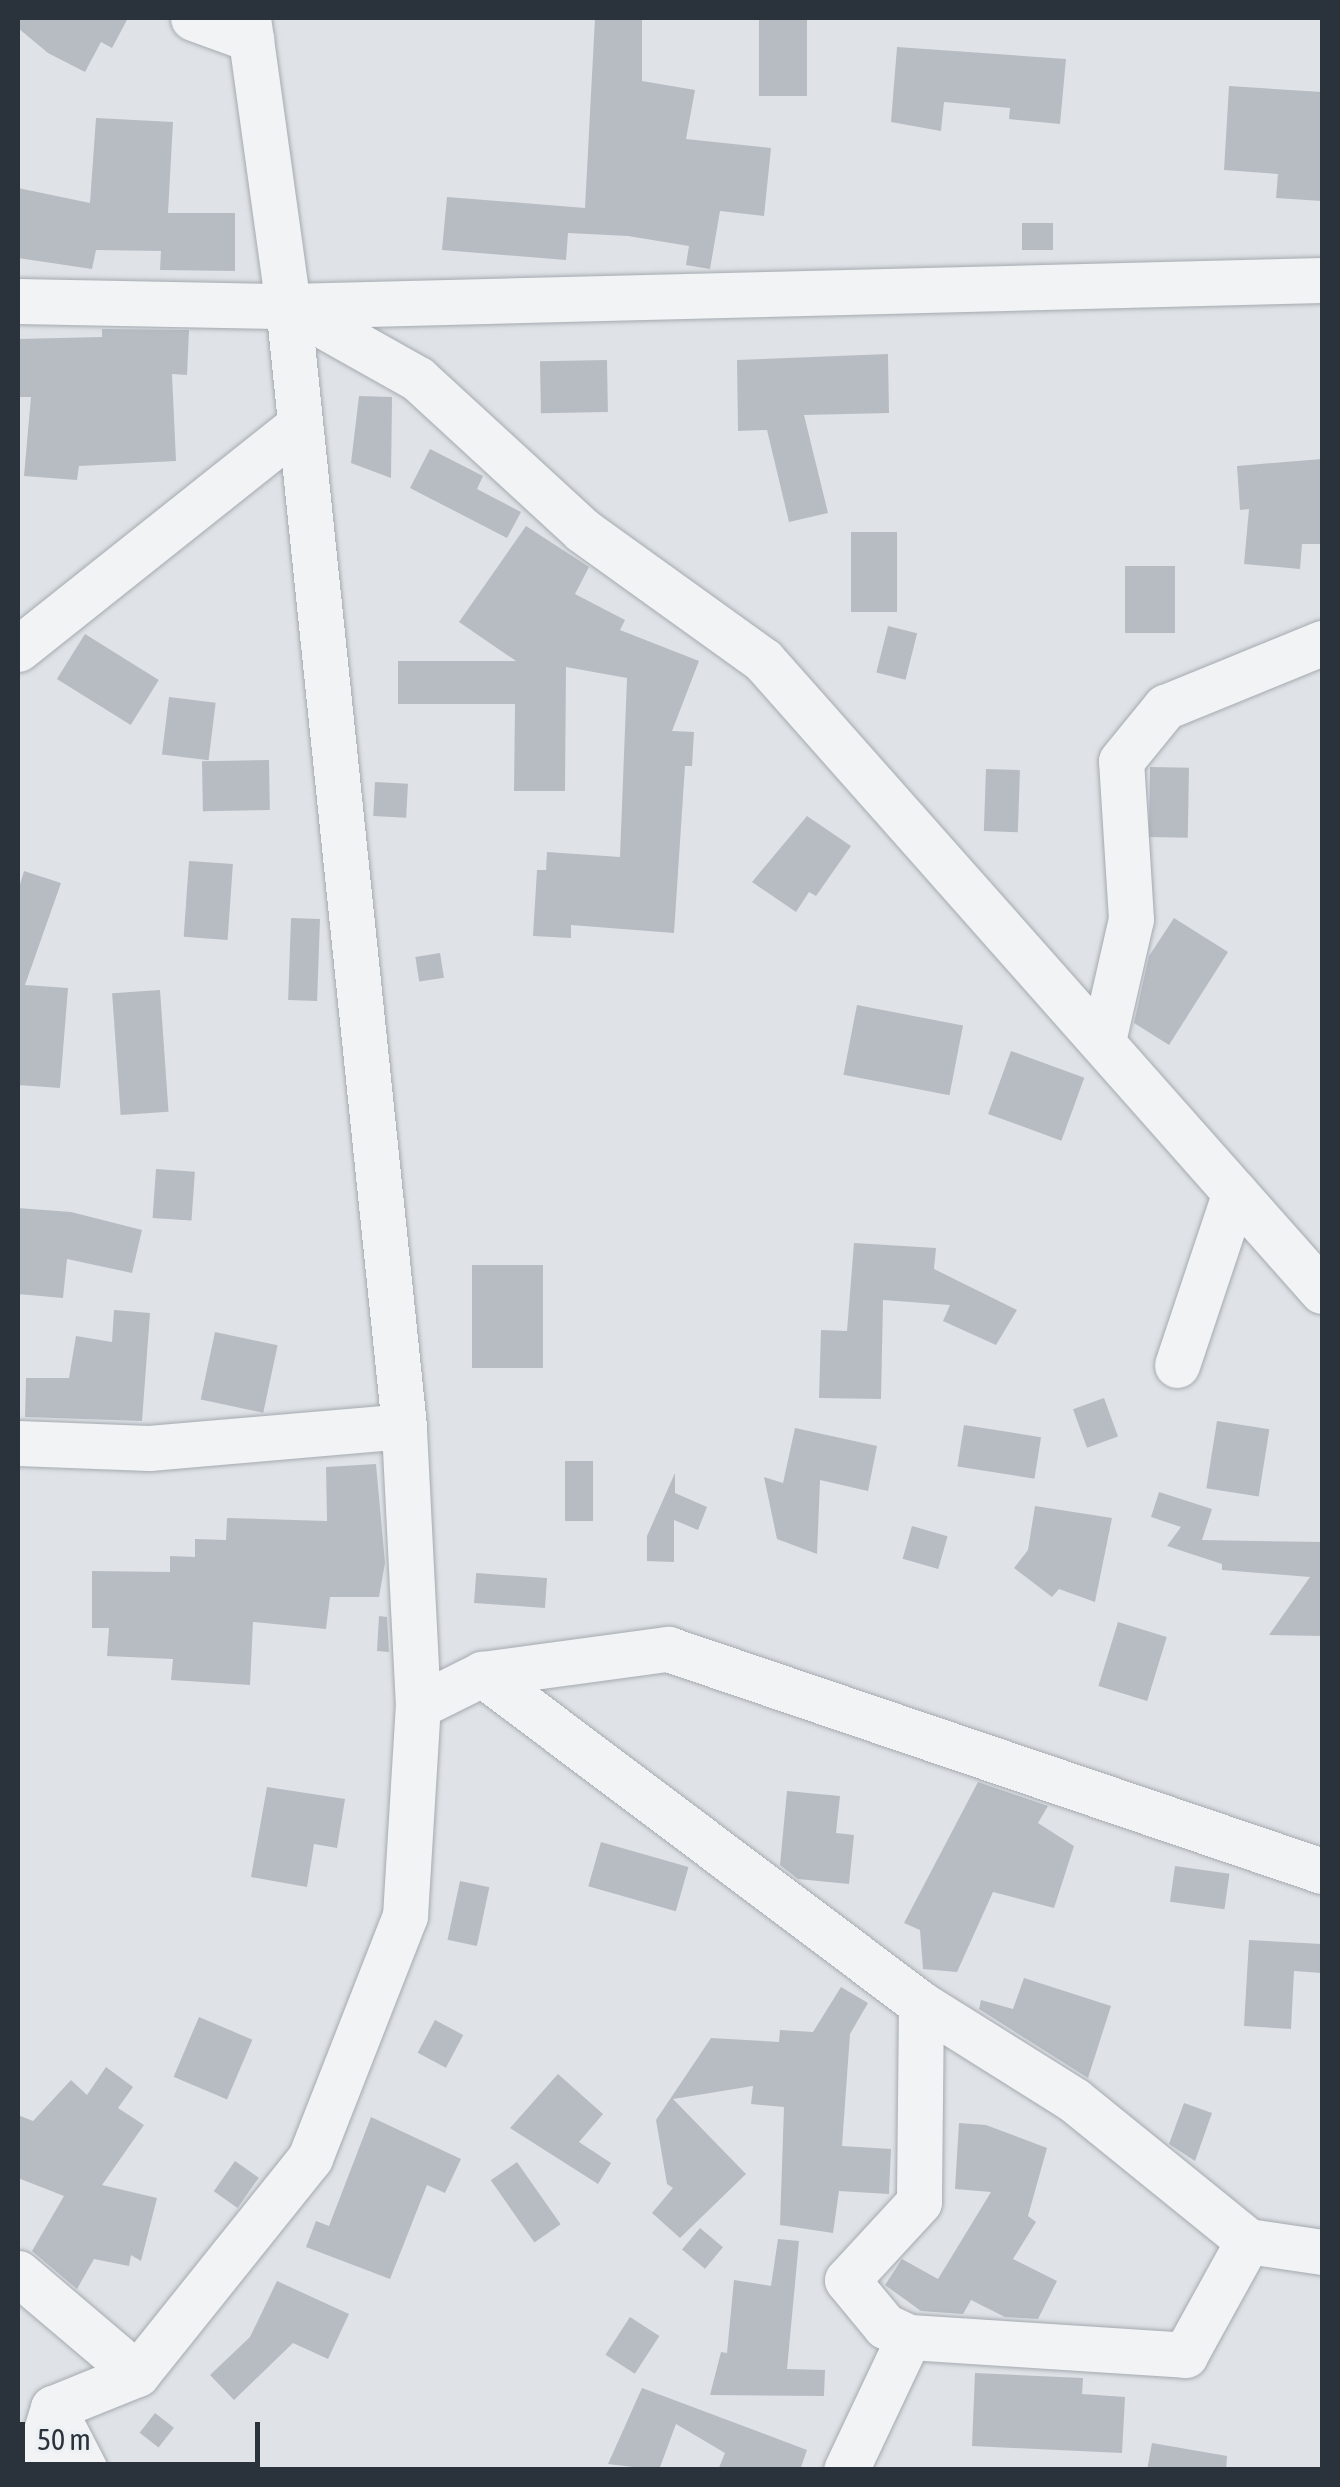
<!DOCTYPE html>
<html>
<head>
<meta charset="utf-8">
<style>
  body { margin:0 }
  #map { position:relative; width:1340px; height:2487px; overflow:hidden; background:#dfe3e7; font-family:"Asap Condensed",sans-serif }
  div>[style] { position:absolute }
  .building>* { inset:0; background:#b7bcc3; transform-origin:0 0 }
  .roads { filter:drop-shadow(0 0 2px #a5aab0) drop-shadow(0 0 2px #a5aab0) }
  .minor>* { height:45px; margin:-22.5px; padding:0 22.5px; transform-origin:22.5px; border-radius:22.5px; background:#f1f3f5 }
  span { translate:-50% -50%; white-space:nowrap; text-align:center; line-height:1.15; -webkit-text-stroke:10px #eef1f4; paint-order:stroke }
  .frame { position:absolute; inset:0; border:20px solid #2a323c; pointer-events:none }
  .scale { position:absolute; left:20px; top:2422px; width:240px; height:45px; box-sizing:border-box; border:5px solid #2a323c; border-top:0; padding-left:12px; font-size:30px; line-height:35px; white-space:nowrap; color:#2a323c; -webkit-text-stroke:8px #eef1f4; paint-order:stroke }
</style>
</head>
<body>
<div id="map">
  <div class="building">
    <i style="clip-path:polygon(18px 18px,128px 18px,112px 48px,101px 42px,85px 72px,48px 53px,18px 28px)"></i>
    <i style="clip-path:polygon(595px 18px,642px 18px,642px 81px,695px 90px,686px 139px,771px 148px,764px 216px,720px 211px,710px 269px,686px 265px,689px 246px,628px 236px,568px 233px,566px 260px,442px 250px,447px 197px,585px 208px)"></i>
    <i style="left:759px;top:18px;width:48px;height:78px"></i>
    <i style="clip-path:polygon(897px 47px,1066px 59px,1060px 124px,1009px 119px,1010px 108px,944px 102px,941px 131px,891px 122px)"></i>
    <i style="clip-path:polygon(1229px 86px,1322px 92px,1322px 201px,1276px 198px,1278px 174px,1224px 170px)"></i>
    <i style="clip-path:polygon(96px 118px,173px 122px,168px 213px,235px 213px,235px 271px,160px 270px,161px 251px,96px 250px,92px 269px,18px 258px,18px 188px,90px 203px)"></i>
    <i style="left:1022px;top:223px;width:31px;height:27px"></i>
    <i style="clip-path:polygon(102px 329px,189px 330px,187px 375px,172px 374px,176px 461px,79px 466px,77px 480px,24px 476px,31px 397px,18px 397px,18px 339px,102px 337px)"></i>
    <i style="clip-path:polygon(888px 354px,889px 413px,804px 415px,828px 513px,789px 522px,767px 430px,738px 431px,737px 360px)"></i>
    <i style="left:607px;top:360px;width:52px;height:67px;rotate:89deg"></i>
    <i style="clip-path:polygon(359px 396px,392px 397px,391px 478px,351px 463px)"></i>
    <i style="clip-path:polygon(430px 449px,483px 476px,477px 489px,521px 512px,507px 538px,410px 488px)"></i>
    <i style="clip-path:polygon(1322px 459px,1322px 544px,1302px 544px,1300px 569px,1244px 564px,1249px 509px,1240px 510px,1237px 466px)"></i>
    <i style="clip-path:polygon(526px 526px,589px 567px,575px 594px,625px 620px,620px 630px,699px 661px,672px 731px,694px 732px,692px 766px,685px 766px,674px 933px,571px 925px,571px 938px,533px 936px,537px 870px,546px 870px,547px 852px,620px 857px,627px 678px,566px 667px,565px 791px,514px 791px,515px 704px,398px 704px,398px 661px,516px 661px,459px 622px)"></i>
    <i style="left:851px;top:532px;width:46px;height:80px"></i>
    <i style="left:1125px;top:566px;width:50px;height:67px"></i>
    <i style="left:888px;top:626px;width:30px;height:48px;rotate:14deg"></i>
    <i style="left:85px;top:634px;width:87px;height:53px;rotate:32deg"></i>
    <i style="left:169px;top:697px;width:47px;height:58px;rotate:7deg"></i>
    <i style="left:269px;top:760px;width:50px;height:67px;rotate:89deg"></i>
    <i style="left:1150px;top:767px;width:39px;height:70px;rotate:1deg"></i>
    <i style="left:986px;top:769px;width:34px;height:62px;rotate:2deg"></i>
    <i style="left:375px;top:782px;width:33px;height:34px;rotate:3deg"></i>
    <i style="clip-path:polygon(807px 816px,851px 846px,816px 896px,809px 892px,796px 912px,752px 882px)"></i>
    <i style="left:189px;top:861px;width:44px;height:76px;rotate:4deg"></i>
    <i style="clip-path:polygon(24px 871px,61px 883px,25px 985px,68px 988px,60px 1088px,18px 1085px,18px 891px)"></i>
    <i style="left:291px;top:918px;width:29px;height:82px;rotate:2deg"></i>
    <i style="clip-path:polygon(1174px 918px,1228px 952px,1169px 1045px,1134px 1023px,1149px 956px)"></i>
    <i style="left:440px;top:953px;width:25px;height:25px;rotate:81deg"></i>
    <i style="left:160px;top:990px;width:122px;height:48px;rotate:86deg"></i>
    <i style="left:857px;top:1005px;width:108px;height:71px;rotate:11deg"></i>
    <i style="left:1011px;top:1051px;width:78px;height:67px;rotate:20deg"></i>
    <i style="left:156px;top:1169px;width:39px;height:49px;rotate:4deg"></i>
    <i style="clip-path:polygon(18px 1208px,71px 1212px,142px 1230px,132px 1273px,67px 1259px,63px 1298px,18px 1294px)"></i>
    <i style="clip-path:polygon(854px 1243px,936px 1248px,934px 1269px,1017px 1310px,996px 1345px,943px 1321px,950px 1305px,883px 1300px,881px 1399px,819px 1398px,821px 1330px,847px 1331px)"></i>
    <i style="left:472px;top:1265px;width:71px;height:103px"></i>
    <i style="clip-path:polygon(114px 1310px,150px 1313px,142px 1421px,25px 1417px,26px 1378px,69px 1378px,76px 1336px,112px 1342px)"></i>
    <i style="left:215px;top:1332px;width:64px;height:69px;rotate:12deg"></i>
    <i style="left:1104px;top:1398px;width:41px;height:33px;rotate:70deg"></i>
    <i style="left:1217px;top:1421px;width:53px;height:68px;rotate:9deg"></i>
    <i style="left:964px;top:1425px;width:78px;height:42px;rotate:9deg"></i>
    <i style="clip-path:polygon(795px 1428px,877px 1446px,868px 1491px,820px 1480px,817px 1554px,777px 1539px,764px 1477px,783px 1483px)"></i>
    <i style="left:565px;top:1461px;width:28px;height:60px"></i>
    <i style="clip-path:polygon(376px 1464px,385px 1563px,379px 1597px,330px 1597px,326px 1629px,253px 1622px,250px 1685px,171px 1680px,173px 1659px,107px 1656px,109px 1628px,92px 1628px,92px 1571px,170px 1572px,170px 1556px,195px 1557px,195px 1539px,226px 1540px,227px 1518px,327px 1521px,326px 1467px)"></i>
    <i style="clip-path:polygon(675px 1473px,675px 1493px,707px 1507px,698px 1530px,674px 1520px,674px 1562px,647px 1561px,647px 1536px)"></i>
    <i style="clip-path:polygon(1159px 1492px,1212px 1509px,1202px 1540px,1322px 1542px,1322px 1636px,1269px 1635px,1310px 1577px,1222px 1570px,1222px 1564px,1167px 1546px,1181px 1527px,1151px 1517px)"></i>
    <i style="clip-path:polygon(1035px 1506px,1112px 1518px,1095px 1602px,1059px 1589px,1052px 1597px,1014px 1568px,1028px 1550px)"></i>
    <i style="left:912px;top:1526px;width:37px;height:34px;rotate:16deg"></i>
    <i style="left:547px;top:1578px;width:30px;height:71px;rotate:94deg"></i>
    <i style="clip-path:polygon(379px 1616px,387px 1617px,389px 1652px,377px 1651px)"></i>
    <i style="left:1118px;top:1622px;width:51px;height:67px;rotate:17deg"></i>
    <i style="clip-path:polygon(978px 1782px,1048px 1806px,1038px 1823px,1074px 1846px,1054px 1908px,993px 1892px,957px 1972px,923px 1969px,920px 1930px,904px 1923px)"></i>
    <i style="clip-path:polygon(267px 1787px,345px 1799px,337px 1848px,314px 1844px,307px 1887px,251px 1877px)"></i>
    <i style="clip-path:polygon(787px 1791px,840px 1796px,836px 1833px,854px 1835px,849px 1884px,798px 1879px,780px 1865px)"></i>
    <i style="left:601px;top:1842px;width:91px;height:46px;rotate:16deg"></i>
    <i style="left:1175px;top:1866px;width:55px;height:36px;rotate:8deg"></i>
    <i style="left:460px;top:1881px;width:30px;height:60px;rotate:12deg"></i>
    <i style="clip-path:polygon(1249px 1940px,1322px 1944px,1322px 1973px,1294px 1971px,1291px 2029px,1244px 2026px)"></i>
    <i style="clip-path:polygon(1024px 1978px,1111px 2006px,1088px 2078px,979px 2009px,981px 2000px,1013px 2009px)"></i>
    <i style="clip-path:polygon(841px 1987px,868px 2003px,850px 2034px,842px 2146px,891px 2149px,889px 2194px,839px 2191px,833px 2233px,780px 2225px,784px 2107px,751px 2104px,753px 2086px,673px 2099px,746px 2174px,680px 2238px,652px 2213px,673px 2188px,667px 2184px,656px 2120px,711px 2038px,779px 2042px,780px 2030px,813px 2032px)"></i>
    <i style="left:199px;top:2017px;width:58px;height:65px;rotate:23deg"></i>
    <i style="left:435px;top:2020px;width:32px;height:37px;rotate:28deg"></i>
    <i style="clip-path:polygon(106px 2067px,133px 2087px,118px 2108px,144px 2125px,102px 2185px,157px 2198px,141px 2261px,131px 2255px,129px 2266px,94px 2259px,77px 2289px,32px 2251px,64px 2196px,18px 2178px,18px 2115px,33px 2121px,71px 2080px,87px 2095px)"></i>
    <i style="clip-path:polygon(558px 2074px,603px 2114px,579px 2142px,611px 2163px,598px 2184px,510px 2128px)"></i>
    <i style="clip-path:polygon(1184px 2103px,1212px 2113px,1195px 2161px,1169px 2144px)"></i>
    <i style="clip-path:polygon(371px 2117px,461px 2159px,445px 2193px,427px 2185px,390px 2279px,306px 2247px,316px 2221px,329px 2226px)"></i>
    <i style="clip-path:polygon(959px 2123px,986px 2125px,1047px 2148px,1028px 2216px,1036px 2222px,1013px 2259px,1057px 2281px,1038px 2319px,1005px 2317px,971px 2300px,963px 2314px,921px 2311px,885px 2285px,902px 2259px,938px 2279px,991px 2192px,955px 2189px)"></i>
    <i style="left:235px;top:2161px;width:29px;height:37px;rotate:35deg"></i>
    <i style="left:517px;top:2162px;width:76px;height:32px;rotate:55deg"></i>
    <i style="left:700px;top:2228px;width:30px;height:28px;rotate:40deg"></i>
    <i style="clip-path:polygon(778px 2239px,799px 2241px,787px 2369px,825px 2370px,824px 2396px,710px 2395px,721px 2352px,727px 2353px,734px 2280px,771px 2286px)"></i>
    <i style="clip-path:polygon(277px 2281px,349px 2314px,328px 2359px,293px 2343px,234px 2400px,210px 2375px,250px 2337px)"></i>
    <i style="left:630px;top:2317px;width:35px;height:45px;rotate:33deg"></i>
    <i style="clip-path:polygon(975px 2373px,1083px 2378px,1082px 2394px,1125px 2397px,1122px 2453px,972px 2446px)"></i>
    <i style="clip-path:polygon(642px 2388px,807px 2450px,800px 2470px,718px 2470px,725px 2453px,676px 2424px,659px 2470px,608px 2464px)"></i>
    <i style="left:155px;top:2413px;width:24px;height:25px;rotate:38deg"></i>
    <i style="clip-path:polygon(1152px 2443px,1227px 2456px,1226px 2470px,1147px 2470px)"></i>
  </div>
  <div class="roads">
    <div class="minor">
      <i style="left:193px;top:18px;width:62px;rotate:19.9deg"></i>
      <i style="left:18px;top:301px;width:270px;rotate:1.1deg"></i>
      <i style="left:288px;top:306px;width:1034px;rotate:-1.44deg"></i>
      <i style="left:288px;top:306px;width:149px;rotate:29.3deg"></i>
      <i style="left:418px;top:379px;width:223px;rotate:42.6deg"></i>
      <i style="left:582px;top:530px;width:223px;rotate:35.7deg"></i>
      <i style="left:763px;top:660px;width:843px;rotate:48.46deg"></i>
      <i style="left:18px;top:649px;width:360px;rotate:-38.5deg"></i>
      <i style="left:1103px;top:1041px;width:125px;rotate:-77.1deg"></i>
      <i style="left:1131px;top:919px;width:158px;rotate:-93.6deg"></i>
      <i style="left:1121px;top:761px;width:70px;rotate:-50.8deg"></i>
      <i style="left:1165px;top:707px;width:170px;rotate:-22.2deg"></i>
      <i style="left:1177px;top:1365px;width:182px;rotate:-71.5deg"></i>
      <i style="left:18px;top:1443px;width:131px;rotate:2.2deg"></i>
      <i style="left:149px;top:1448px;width:256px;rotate:-4.9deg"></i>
      <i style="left:482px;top:1674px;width:549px;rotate:36.93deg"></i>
      <i style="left:921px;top:2004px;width:181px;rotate:32.1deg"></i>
      <i style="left:1074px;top:2100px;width:224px;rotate:39deg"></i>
      <i style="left:1248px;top:2241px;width:75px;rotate:8.5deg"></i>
      <i style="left:418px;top:1706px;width:72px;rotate:-26.6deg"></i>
      <i style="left:482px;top:1674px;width:188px;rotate:-7.7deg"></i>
      <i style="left:668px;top:1649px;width:691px;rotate:18.75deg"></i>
      <i style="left:921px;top:2004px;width:198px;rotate:90.6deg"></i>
      <i style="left:919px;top:2202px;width:106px;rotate:132.7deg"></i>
      <i style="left:847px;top:2280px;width:60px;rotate:50.4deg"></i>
      <i style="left:885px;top:2326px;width:26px;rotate:25deg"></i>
      <i style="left:909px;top:2337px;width:277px;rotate:3.7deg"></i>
      <i style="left:1185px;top:2355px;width:130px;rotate:-61.1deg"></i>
      <i style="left:18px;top:2273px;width:156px;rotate:40.3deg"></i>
      <i style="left:53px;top:2408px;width:70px;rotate:62.7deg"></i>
      <i style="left:34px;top:2470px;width:65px;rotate:-73deg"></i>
      <i style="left:53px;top:2408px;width:91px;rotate:-22deg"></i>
      <i style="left:137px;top:2374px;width:277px;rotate:-51.3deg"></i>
      <i style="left:310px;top:2158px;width:260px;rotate:-68.6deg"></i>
      <i style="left:405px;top:1916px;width:210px;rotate:-86.5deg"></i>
      <i style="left:418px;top:1706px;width:280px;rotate:-92.9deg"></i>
      <i style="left:404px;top:1426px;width:1126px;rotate:-95.91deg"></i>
      <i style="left:288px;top:306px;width:291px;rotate:-97.9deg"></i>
      <i style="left:846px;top:2470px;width:147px;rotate:-64.7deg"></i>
    </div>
  </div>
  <div class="frame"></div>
  <div class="scale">50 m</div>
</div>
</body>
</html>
